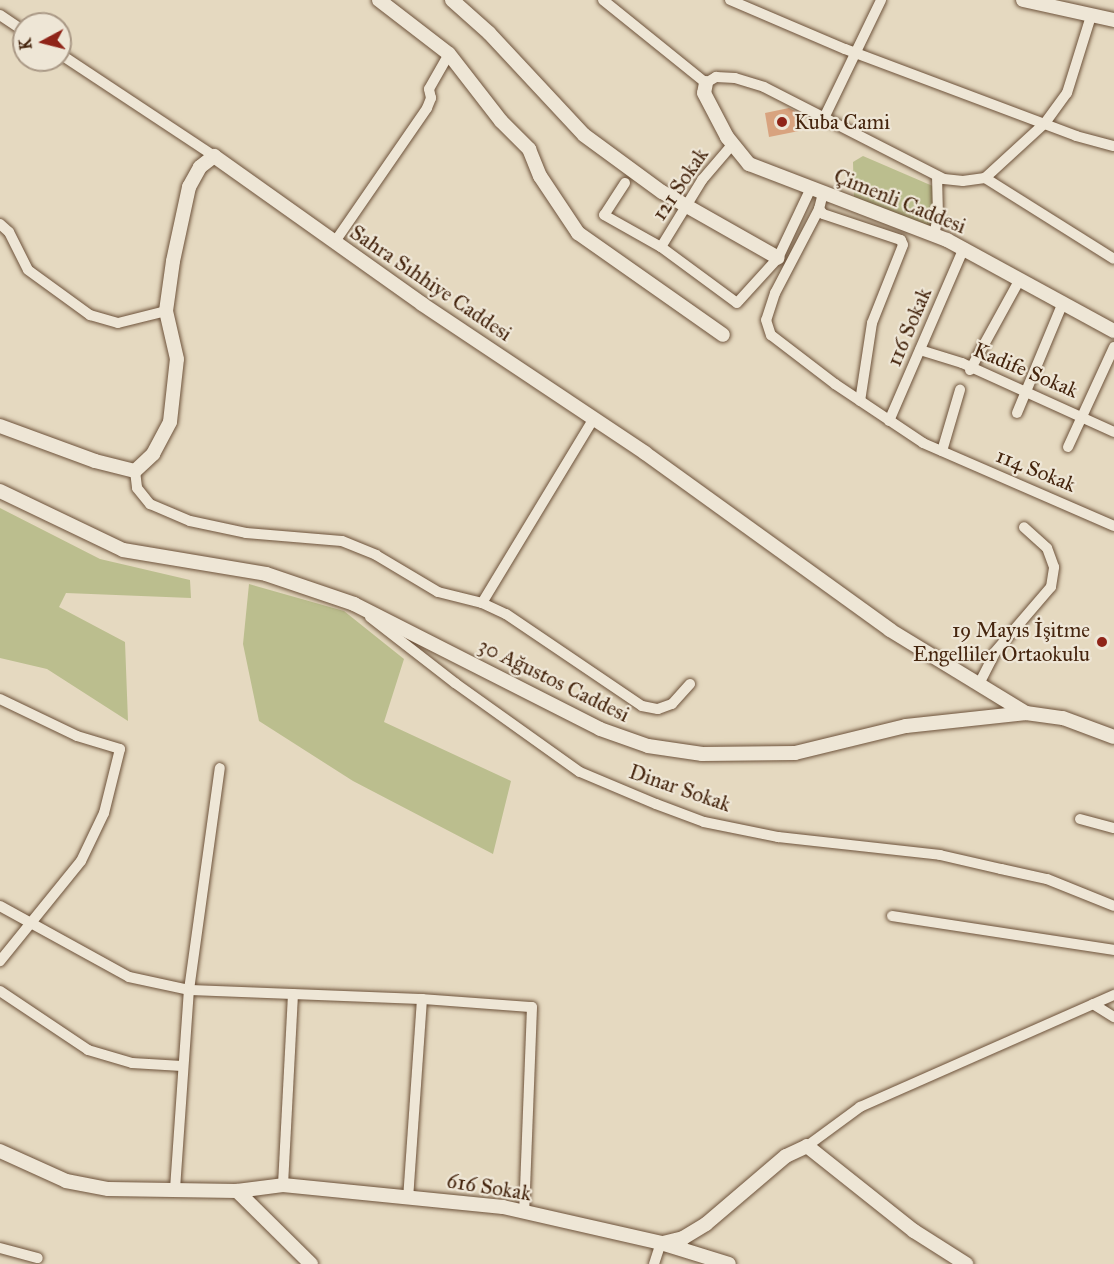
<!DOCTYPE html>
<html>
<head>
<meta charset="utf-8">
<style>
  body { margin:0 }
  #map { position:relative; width:1114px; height:1264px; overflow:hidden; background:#e5d9c0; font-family:"IM FELL Great Primer",serif }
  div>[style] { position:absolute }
  .green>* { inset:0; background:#bbbe8e }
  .building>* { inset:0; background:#d8a37f }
  .roads { filter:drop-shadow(0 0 2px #6d523a) drop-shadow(0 0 2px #6d523a) }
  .street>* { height:10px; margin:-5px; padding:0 5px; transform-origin:5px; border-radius:5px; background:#eee6d6 }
  .secondary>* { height:14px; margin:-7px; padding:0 7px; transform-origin:7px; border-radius:7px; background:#eee6d6 }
  .dots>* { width:16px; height:16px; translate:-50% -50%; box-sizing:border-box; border:3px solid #eee6d6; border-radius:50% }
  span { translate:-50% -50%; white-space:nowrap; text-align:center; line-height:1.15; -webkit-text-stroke:4.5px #eee6d6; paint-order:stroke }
  .poi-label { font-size:21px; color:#45250e }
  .left { translate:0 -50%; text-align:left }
  .right { translate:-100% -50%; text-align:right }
  .street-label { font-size:21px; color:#45250e }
  .north { position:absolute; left:12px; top:12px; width:60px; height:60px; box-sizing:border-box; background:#eee6d6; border:2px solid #aa9986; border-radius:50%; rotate:263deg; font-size:16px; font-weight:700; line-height:24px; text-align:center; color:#45250e }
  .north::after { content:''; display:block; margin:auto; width:21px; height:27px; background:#8f2418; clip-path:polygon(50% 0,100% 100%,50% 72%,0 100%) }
</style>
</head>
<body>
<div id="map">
  <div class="green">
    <i style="clip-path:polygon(863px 156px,935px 187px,932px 229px,854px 197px,853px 162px)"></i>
    <i style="clip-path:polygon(0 508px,100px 559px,190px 580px,191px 598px,66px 593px,59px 607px,125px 642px,128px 721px,47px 669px,0 658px)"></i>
    <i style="clip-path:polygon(249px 584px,344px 611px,404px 659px,384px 722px,511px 781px,493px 854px,353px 781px,259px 721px,243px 644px)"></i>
  </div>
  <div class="building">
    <i style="clip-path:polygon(789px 108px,795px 111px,799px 131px,769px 137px,765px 113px)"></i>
  </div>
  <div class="roads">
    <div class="street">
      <i style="left:603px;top:0;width:132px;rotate:38.9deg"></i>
      <i style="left:706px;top:83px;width:12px;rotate:-31deg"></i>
      <i style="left:716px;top:77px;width:19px;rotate:3deg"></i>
      <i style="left:735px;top:78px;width:30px;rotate:17deg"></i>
      <i style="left:764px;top:87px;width:202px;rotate:27.1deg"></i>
      <i style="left:944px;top:179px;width:19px;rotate:6deg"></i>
      <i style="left:963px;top:181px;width:22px;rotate:-8deg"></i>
      <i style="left:985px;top:178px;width:81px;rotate:-42.5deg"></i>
      <i style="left:1045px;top:123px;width:37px;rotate:-54deg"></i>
      <i style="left:1067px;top:93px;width:81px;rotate:-72.7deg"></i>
      <i style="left:730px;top:0;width:125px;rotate:23.1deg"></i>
      <i style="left:845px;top:49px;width:247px;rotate:20.6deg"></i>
      <i style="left:1076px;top:136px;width:39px;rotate:15deg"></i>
      <i style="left:0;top:15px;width:29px;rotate:34deg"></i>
      <i style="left:60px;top:54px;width:185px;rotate:33.5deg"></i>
      <i style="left:824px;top:118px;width:131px;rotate:-64.2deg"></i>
      <i style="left:985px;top:178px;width:152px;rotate:32.1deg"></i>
      <i style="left:625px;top:183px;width:38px;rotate:123deg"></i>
      <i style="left:604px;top:215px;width:65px;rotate:29.3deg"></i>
      <i style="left:661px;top:247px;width:94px;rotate:36.4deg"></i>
      <i style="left:737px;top:303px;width:61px;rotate:-47.7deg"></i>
      <i style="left:778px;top:258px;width:77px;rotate:-64.8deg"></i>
      <i style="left:823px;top:193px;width:16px;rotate:104deg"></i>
      <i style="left:819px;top:209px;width:6px;rotate:51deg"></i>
      <i style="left:823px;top:214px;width:82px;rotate:18.4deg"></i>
      <i style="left:901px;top:240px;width:5px;rotate:68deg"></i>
      <i style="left:903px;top:245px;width:84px;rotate:111.7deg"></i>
      <i style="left:872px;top:323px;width:79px;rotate:98.7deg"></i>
      <i style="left:819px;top:209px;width:95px;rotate:117.6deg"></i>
      <i style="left:775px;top:293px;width:28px;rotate:108deg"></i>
      <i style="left:766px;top:320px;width:16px;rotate:72deg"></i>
      <i style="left:771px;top:335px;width:81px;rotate:37.4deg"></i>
      <i style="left:835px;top:384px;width:106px;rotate:33.8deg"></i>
      <i style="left:923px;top:443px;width:208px;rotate:23.5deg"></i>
      <i style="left:0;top:224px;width:12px;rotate:42deg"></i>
      <i style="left:9px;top:232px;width:42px;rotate:63.4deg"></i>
      <i style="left:28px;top:270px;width:77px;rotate:36deg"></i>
      <i style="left:90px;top:315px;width:29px;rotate:16deg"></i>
      <i style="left:118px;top:323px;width:49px;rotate:-14deg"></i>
      <i style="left:934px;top:236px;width:20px;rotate:-79deg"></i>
      <i style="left:938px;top:216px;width:40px;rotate:-91.4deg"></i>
      <i style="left:334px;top:243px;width:164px;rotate:-55.4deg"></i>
      <i style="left:427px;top:108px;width:11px;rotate:-68deg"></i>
      <i style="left:431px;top:98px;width:9px;rotate:-103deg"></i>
      <i style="left:429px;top:89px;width:40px;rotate:-60.3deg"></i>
      <i style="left:661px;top:247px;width:79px;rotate:-58.5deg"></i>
      <i style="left:702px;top:180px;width:46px;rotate:-49.4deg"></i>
      <i style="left:920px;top:350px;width:44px;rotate:17.2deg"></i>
      <i style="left:962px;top:363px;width:167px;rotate:24.4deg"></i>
      <i style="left:970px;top:370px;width:102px;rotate:-61.2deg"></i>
      <i style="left:1017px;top:413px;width:117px;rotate:-67.4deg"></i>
      <i style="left:889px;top:421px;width:189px;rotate:-66.6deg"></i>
      <i style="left:1068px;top:447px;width:110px;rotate:-65.3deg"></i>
      <i style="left:942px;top:451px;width:64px;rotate:-73.6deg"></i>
      <i style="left:135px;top:471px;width:17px;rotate:83deg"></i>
      <i style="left:137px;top:488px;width:21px;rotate:51deg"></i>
      <i style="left:150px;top:504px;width:43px;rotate:23deg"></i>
      <i style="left:190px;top:521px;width:57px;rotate:12.1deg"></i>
      <i style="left:246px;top:533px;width:96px;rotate:4.8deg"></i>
      <i style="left:342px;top:541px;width:37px;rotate:22deg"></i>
      <i style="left:376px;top:555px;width:72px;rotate:30.8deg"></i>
      <i style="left:438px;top:592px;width:45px;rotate:14deg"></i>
      <i style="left:482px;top:603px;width:216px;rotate:-58.8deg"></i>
      <i style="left:482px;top:603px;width:26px;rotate:25deg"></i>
      <i style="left:506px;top:614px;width:164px;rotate:34.1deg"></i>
      <i style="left:642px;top:706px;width:16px;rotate:11deg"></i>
      <i style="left:658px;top:709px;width:15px;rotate:-20deg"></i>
      <i style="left:672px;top:704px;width:27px;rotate:-48deg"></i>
      <i style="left:370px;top:617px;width:108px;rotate:37.8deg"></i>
      <i style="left:455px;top:683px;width:153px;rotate:35.5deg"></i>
      <i style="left:580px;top:772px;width:82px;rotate:22.8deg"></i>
      <i style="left:656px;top:804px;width:51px;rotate:20.6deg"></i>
      <i style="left:704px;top:822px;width:76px;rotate:11.5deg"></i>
      <i style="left:778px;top:837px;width:163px;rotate:6.3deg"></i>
      <i style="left:940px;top:855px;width:63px;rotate:12.9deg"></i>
      <i style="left:1001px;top:869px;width:47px;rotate:12.3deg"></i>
      <i style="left:1047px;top:879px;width:72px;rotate:21.9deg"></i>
      <i style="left:979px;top:684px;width:36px;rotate:-63deg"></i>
      <i style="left:995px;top:652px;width:86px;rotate:-49.3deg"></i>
      <i style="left:1051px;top:587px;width:20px;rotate:-81deg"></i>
      <i style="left:1054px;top:567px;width:20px;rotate:-110deg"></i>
      <i style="left:1047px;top:548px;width:31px;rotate:-138deg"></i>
      <i style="left:0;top:699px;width:85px;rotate:25.7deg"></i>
      <i style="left:77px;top:736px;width:45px;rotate:16.8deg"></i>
      <i style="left:120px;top:749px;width:66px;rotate:104deg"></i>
      <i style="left:104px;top:813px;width:53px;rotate:115.6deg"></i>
      <i style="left:81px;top:861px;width:129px;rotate:129deg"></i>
      <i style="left:1080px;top:819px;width:35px;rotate:15deg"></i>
      <i style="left:0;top:906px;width:147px;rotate:28.8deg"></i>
      <i style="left:129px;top:977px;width:61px;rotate:12.2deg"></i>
      <i style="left:189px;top:990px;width:224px;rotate:-82.1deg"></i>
      <i style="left:892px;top:916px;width:225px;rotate:8.7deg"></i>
      <i style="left:0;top:991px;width:106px;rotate:33.8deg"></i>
      <i style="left:88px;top:1050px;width:46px;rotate:16.5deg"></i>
      <i style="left:132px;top:1063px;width:50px;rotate:3.4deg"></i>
      <i style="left:422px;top:999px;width:110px;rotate:4.2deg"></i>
      <i style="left:532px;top:1007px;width:205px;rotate:92.2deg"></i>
      <i style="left:1093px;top:1004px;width:25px;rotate:32deg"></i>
      <i style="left:807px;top:1146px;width:66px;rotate:-36.3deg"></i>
      <i style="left:860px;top:1107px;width:278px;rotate:-23.8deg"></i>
      <i style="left:283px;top:1185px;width:191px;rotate:-87deg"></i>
      <i style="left:175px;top:1189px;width:199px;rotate:-86deg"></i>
      <i style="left:189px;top:990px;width:233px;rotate:2.2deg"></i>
      <i style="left:422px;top:999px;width:198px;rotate:94deg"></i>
      <i style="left:0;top:1248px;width:39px;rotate:15deg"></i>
      <i style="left:654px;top:1264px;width:22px;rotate:-72deg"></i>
    </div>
    <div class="secondary">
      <i style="left:379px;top:0;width:88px;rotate:37.6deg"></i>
      <i style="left:449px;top:54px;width:85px;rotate:52.2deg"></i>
      <i style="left:501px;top:121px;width:40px;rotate:45deg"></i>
      <i style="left:529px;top:149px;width:29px;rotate:68deg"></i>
      <i style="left:540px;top:176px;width:69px;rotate:56.3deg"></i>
      <i style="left:578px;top:233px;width:177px;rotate:35.1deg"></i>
      <i style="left:452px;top:0;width:50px;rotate:41.7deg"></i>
      <i style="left:489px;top:33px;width:139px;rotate:47deg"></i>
      <i style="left:584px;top:135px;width:97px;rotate:36.2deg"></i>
      <i style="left:662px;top:192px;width:133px;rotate:29.6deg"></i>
      <i style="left:1023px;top:0;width:93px;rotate:12.4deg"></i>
      <i style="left:706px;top:83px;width:10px;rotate:101deg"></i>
      <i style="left:704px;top:93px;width:50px;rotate:62.4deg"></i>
      <i style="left:727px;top:137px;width:35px;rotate:51deg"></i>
      <i style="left:749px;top:164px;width:212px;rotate:21deg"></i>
      <i style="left:947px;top:240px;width:190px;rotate:28.6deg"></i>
      <i style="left:0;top:426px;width:101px;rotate:20.2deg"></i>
      <i style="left:95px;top:461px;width:41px;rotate:14deg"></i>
      <i style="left:135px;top:471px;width:25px;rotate:-43deg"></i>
      <i style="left:153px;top:454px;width:36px;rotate:-62deg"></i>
      <i style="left:170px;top:422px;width:63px;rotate:-83.7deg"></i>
      <i style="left:177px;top:359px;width:49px;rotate:-102.9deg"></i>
      <i style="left:166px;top:311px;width:50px;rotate:-82deg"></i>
      <i style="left:173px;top:261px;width:76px;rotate:-77.8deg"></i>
      <i style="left:189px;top:187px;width:23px;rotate:-61deg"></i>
      <i style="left:200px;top:167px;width:18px;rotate:-38deg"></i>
      <i style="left:214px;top:156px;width:255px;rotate:35.4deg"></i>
      <i style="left:422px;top:304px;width:268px;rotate:33.7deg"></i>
      <i style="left:645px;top:453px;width:302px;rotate:35.8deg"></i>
      <i style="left:890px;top:630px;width:159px;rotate:31.4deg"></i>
      <i style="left:0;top:491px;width:136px;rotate:25.6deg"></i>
      <i style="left:123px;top:550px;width:145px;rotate:9.5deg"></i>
      <i style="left:266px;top:574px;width:93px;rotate:18.8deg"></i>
      <i style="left:354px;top:604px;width:276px;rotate:26.9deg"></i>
      <i style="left:600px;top:729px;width:51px;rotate:19.5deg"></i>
      <i style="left:648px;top:746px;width:55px;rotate:8.4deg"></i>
      <i style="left:702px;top:754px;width:93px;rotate:-0.6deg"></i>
      <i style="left:795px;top:753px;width:114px;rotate:-13.7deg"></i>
      <i style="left:906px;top:726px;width:121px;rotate:-6.2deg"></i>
      <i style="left:1026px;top:713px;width:37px;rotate:8deg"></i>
      <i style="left:1063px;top:718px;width:54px;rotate:20.4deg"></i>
      <i style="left:0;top:1151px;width:72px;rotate:24.4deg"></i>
      <i style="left:66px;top:1181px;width:43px;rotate:10.8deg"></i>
      <i style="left:108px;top:1189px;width:129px;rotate:0.9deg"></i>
      <i style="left:237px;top:1191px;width:46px;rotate:-7.4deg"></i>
      <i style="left:283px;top:1185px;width:221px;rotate:5.7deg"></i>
      <i style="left:503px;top:1207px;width:162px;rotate:12.8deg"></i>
      <i style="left:661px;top:1243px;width:71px;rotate:17.2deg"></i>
      <i style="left:237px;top:1191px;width:104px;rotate:44.6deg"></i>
      <i style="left:663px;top:1243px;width:21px;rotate:-14deg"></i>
      <i style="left:683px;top:1238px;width:27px;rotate:-31deg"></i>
      <i style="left:706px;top:1224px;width:105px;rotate:-40.4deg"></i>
      <i style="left:786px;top:1156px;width:23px;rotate:-25deg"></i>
      <i style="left:807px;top:1146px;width:137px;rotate:38.5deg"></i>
      <i style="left:914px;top:1231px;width:62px;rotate:32.4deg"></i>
    </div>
  </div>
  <div class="dots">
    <i style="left:782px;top:122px;background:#8f2418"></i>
    <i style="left:1102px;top:642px;background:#8f2418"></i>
  </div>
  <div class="poi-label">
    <span class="left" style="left:794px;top:122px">Kuba Cami</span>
    <span class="right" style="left:1090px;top:642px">19 Mayıs İşitme<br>Engelliler Ortaokulu</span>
  </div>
  <div class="street-label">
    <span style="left:680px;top:184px;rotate:-56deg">121 Sokak</span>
    <span style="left:900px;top:201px;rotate:22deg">Çimenli Caddesi</span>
    <span style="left:431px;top:283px;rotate:34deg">Sahra Sıhhiye Caddesi</span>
    <span style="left:909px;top:327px;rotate:-67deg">116 Sokak</span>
    <span style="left:1026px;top:370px;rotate:23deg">Kadife Sokak</span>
    <span style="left:1036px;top:470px;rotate:22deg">114 Sokak</span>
    <span style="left:554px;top:680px;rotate:26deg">30 Ağustos Caddesi</span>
    <span style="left:680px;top:788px;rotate:19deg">Dinar Sokak</span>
    <span style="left:489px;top:1187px;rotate:9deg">616 Sokak</span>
  </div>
  <div class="north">K</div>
</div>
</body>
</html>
